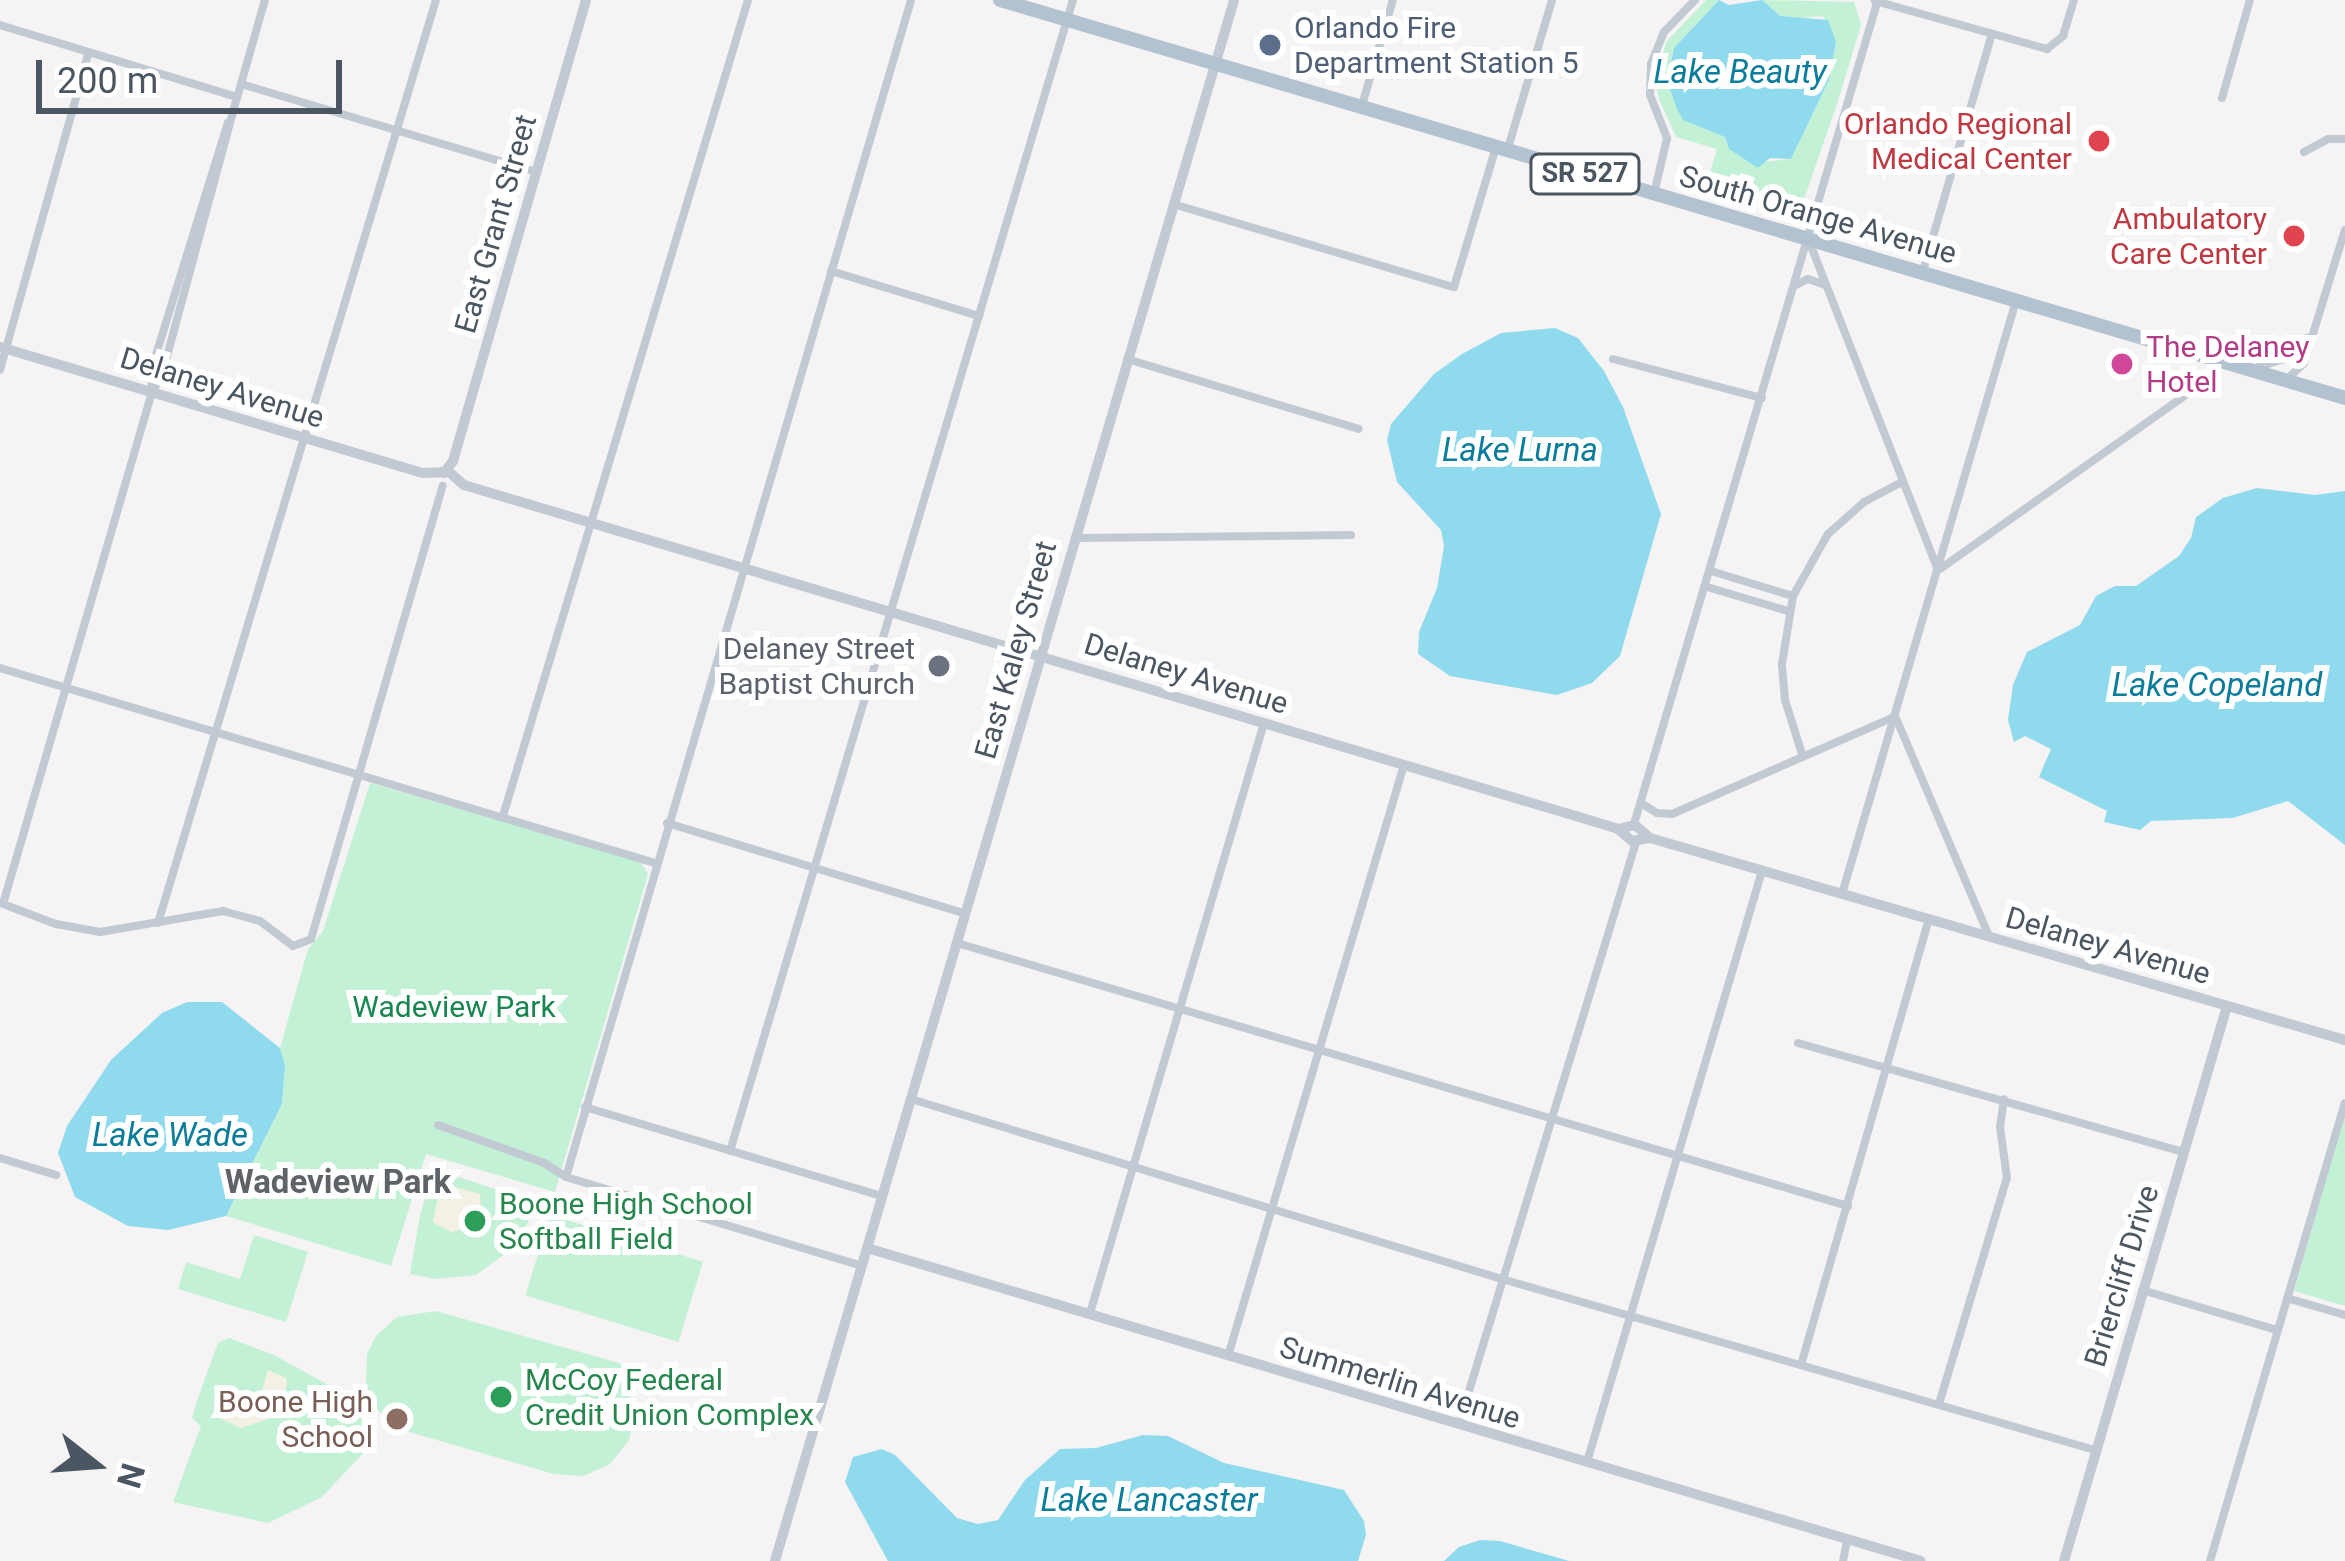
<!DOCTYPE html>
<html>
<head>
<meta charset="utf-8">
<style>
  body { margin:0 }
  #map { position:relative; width:2345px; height:1561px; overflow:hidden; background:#f5f3f3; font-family:Roboto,sans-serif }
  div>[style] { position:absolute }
  .green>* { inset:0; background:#c3f1d5; transform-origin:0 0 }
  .sand>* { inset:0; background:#f5f0e5 }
  .water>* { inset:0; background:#90daee }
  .minor>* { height:8px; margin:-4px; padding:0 4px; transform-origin:4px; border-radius:4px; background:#c1cad2 }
  .tertiary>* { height:10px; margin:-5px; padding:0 5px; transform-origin:5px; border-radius:5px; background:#c1cad2 }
  .primary>* { height:14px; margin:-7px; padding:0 7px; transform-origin:7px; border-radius:7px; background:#b3c2d1 }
  .dots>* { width:33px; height:33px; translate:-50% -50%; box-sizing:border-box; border:6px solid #fff; border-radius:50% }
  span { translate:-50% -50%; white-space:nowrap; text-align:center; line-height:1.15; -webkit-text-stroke:12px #fff; paint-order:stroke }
  .shield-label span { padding:3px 9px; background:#fff; border:3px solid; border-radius:9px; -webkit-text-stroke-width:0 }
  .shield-label { font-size:27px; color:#4a5661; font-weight:700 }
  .service-label { font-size:30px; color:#4e5e75 }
  .left { translate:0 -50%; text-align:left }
  .health-label { font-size:30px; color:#be3a42 }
  .right { translate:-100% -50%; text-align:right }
  .street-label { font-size:30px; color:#4a5661 }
  .hotel-label { font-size:30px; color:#b23c85 }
  .worship-label { font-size:30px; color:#5b616d }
  .park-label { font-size:30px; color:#17864f }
  .leisure-label { font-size:30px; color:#27864d }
  .education-label { font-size:30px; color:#785e54 }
  .water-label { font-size:33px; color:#0c7c9b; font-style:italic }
  .neighbourhood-label { font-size:33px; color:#5f6368; font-weight:700 }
  .north { position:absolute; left:36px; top:1405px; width:120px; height:120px; -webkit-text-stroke:9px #fff; paint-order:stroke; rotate:107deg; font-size:33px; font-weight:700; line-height:48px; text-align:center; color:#4a5661 }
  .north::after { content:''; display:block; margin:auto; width:42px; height:54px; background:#4a5661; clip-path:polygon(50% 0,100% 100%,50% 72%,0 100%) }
  .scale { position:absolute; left:36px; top:60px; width:306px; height:54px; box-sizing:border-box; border:6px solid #4a5661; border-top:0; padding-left:15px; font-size:36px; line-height:42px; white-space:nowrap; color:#4a5661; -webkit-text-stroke:9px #fff; paint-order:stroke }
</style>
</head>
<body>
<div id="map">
  <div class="green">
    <i style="clip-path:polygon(1706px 0,1719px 0,1674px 48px,1667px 81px,1672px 96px,1696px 123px,1725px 137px,1729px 149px,1763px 162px,1791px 159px,1829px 80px,1836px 42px,1823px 16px,1788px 19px,1770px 12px,1762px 0,1854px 2px,1861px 25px,1838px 101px,1802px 205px,1789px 214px,1705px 189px,1717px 149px,1676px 137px,1659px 99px,1655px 81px,1666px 42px)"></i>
    <i style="clip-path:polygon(370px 783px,640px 861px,648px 874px,555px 1192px,426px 1154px,391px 1266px,226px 1216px,282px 1104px,285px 1065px,280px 1048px,308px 949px,323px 931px)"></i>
    <i style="clip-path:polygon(2345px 1115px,2345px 1306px,2294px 1291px)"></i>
    <i style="clip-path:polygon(440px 1171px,537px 1203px,517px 1245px,476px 1275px,436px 1279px,410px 1274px,420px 1215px,432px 1175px)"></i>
    <i style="left:550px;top:1215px;width:160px;height:84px;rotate:17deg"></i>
    <i style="clip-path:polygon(254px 1235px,308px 1252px,286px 1322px,178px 1289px,186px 1262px,240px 1279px)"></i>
    <i style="clip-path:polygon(436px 1311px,661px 1375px,657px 1388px,624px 1379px,635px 1411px,629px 1440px,610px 1464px,583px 1476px,554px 1474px,409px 1432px,384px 1418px,372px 1402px,366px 1383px,367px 1354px,376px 1336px,397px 1317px)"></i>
    <i style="clip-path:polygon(229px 1338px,274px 1355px,361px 1403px,364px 1452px,322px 1497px,268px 1523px,173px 1502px,201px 1426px,192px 1418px,198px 1398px,218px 1343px)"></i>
  </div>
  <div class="sand">
    <i style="clip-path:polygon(441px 1183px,480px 1194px,481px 1213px,471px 1227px,451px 1232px,433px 1222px)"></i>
    <i style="clip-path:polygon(268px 1370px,286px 1378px,287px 1383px,283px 1404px,271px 1418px,241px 1428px,213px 1415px,217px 1392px,249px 1409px,258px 1406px)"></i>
  </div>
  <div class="water">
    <i style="clip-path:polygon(1719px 0,1729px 5px,1762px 0,1780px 16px,1828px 20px,1836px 42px,1829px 80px,1791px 159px,1770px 158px,1758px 168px,1729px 149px,1725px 137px,1683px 120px,1677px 109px,1667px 81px,1674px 48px)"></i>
    <i style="clip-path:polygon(1555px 328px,1578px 338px,1604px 371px,1623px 407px,1661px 514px,1620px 656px,1592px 683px,1557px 695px,1450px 676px,1418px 654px,1419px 632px,1437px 588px,1444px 546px,1441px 530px,1397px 482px,1387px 440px,1391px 424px,1434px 374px,1462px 354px,1501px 333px)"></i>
    <i style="clip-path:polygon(2257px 488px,2315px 495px,2345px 491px,2345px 845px,2288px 801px,2233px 818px,2151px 821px,2140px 830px,2104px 822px,2107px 811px,2039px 777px,2051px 749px,2025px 736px,2014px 742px,2008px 720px,2013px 685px,2027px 652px,2080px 625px,2096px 596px,2115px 586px,2136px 586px,2179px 556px,2191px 538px,2196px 517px,2223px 498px)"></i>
    <i style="clip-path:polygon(187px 1002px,222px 1002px,280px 1048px,285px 1065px,282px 1104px,226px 1216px,168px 1230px,128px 1226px,75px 1197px,58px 1153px,67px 1126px,111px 1060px,162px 1013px)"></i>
    <i style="clip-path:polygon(1143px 1435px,1168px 1436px,1224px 1463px,1344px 1490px,1364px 1521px,1366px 1535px,1358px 1561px,888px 1561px,845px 1482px,853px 1457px,882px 1449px,895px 1455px,957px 1518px,978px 1524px,998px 1520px,1025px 1480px,1060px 1449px,1096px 1448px)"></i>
    <i style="clip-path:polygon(1480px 1540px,1500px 1541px,1569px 1561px,1444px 1561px,1459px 1547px)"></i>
  </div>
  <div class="minor">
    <i style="left:1875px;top:1px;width:179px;rotate:15.6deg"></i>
    <i style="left:2047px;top:49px;width:21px;rotate:-39deg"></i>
    <i style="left:2063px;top:36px;width:38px;rotate:-73deg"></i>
    <i style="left:0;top:25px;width:248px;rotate:16.9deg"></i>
    <i style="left:241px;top:84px;width:308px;rotate:16.6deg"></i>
    <i style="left:237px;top:97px;width:288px;rotate:105.1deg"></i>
    <i style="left:162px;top:375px;width:20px;rotate:120deg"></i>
    <i style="left:152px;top:392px;width:533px;rotate:106.23deg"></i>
    <i style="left:3px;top:904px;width:57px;rotate:20.7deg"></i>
    <i style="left:56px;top:924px;width:45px;rotate:10.3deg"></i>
    <i style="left:100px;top:932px;width:125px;rotate:-9.7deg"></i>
    <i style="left:223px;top:911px;width:38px;rotate:15deg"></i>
    <i style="left:260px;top:921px;width:41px;rotate:37.1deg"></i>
    <i style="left:293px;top:946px;width:19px;rotate:-21deg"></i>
    <i style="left:311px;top:939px;width:472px;rotate:-73.8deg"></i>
    <i style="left:237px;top:98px;width:102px;rotate:-74.1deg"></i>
    <i style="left:2222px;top:98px;width:102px;rotate:-74.1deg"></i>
    <i style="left:1362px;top:105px;width:109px;rotate:-73.6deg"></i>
    <i style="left:1508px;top:148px;width:154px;rotate:-73.4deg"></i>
    <i style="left:2304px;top:152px;width:27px;rotate:-28deg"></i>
    <i style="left:2328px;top:139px;width:17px"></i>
    <i style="left:1654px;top:194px;width:57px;rotate:-76.9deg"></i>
    <i style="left:1667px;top:138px;width:46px;rotate:-111.6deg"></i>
    <i style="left:1650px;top:95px;width:31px;rotate:-88deg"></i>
    <i style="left:1651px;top:64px;width:35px;rotate:-68deg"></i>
    <i style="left:1664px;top:32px;width:45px;rotate:-45.9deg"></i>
    <i style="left:1173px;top:204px;width:293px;rotate:16.5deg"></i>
    <i style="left:1454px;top:287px;width:146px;rotate:-73.3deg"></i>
    <i style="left:1809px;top:241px;width:350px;rotate:68.6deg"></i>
    <i style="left:831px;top:271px;width:155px;rotate:16.9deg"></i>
    <i style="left:1923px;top:271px;width:247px;rotate:-73.8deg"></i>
    <i style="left:1796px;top:285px;width:13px;rotate:-27deg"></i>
    <i style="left:1808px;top:279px;width:18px;rotate:19deg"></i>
    <i style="left:1127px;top:359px;width:242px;rotate:16.8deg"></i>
    <i style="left:1613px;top:359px;width:154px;rotate:14.7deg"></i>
    <i style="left:2255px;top:368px;width:34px;rotate:-17deg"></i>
    <i style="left:2288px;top:358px;width:28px;rotate:-46deg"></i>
    <i style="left:0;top:370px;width:330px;rotate:-74.4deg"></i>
    <i style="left:2287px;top:379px;width:23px;rotate:-43deg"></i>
    <i style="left:2304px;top:363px;width:139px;rotate:-72.9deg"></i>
    <i style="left:152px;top:390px;width:19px;rotate:-93deg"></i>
    <i style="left:151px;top:371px;width:260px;rotate:-72.8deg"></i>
    <i style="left:1075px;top:538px;width:276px;rotate:-0.6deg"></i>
    <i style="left:1940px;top:569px;width:314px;rotate:-35.3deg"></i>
    <i style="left:2196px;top:388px;width:17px;rotate:-40deg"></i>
    <i style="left:2209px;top:377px;width:20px;rotate:-72deg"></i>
    <i style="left:1711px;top:571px;width:86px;rotate:17deg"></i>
    <i style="left:1707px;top:587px;width:84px;rotate:16.5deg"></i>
    <i style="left:0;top:668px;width:683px;rotate:16.58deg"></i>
    <i style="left:1896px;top:718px;width:237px;rotate:66.9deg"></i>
    <i style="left:1802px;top:754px;width:57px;rotate:-107.5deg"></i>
    <i style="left:1785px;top:700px;width:36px;rotate:-95deg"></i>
    <i style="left:1782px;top:664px;width:69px;rotate:-80.8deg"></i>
    <i style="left:1793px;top:596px;width:71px;rotate:-60.6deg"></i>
    <i style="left:1828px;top:534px;width:48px;rotate:-41.6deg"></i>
    <i style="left:1864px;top:502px;width:43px;rotate:-27.8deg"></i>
    <i style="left:1644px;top:805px;width:15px;rotate:32deg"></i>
    <i style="left:1657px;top:813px;width:15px;rotate:4deg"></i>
    <i style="left:1672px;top:814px;width:242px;rotate:-23.6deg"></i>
    <i style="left:503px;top:816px;width:852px;rotate:-73.29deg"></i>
    <i style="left:667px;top:823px;width:310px;rotate:16.9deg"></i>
    <i style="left:1634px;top:824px;width:859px;rotate:-73.51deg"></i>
    <i style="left:1842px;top:894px;width:618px;rotate:-73.65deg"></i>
    <i style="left:158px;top:923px;width:964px;rotate:-73.24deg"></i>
    <i style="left:957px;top:943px;width:929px;rotate:16.45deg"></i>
    <i style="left:1798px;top:1043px;width:401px;rotate:15.8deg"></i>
    <i style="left:911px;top:1099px;width:618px;rotate:16.94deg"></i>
    <i style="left:1502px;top:1279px;width:617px;rotate:16.09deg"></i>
    <i style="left:585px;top:1107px;width:310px;rotate:16.7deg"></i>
    <i style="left:438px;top:1125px;width:113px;rotate:19.7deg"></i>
    <i style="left:544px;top:1163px;width:26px;rotate:32deg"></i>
    <i style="left:566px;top:1177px;width:309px;rotate:16.7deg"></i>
    <i style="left:730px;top:1151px;width:1201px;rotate:-73.41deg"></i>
    <i style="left:0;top:1158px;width:59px;rotate:16.9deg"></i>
    <i style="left:566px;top:1177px;width:1227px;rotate:-73.66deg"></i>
    <i style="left:2142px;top:1290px;width:141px;rotate:16.5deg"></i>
    <i style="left:2287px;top:1298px;width:60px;rotate:16.3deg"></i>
    <i style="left:1090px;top:1313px;width:615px;rotate:-73.57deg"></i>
    <i style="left:1228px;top:1356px;width:617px;rotate:-73.42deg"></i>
    <i style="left:1801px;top:1365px;width:463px;rotate:-74deg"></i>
    <i style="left:1939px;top:1404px;width:236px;rotate:-73.3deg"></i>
    <i style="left:2007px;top:1178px;width:51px;rotate:-97.8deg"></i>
    <i style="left:2000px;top:1127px;width:28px;rotate:-82deg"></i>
    <i style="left:1459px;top:1424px;width:608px;rotate:-73.08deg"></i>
    <i style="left:1587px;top:1462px;width:616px;rotate:-73.51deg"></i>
    <i style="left:1843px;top:1561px;width:21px;rotate:-79deg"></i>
    <i style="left:2210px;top:1561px;width:477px;rotate:-73.6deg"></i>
  </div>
  <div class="tertiary">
    <i style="left:0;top:347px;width:441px;rotate:16.6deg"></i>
    <i style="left:423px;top:473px;width:26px;rotate:-2deg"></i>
    <i style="left:449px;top:472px;width:20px;rotate:41deg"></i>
    <i style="left:464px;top:485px;width:1174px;rotate:16.58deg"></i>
    <i style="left:1589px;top:820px;width:30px;rotate:17deg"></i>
    <i style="left:1618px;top:829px;width:17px;rotate:-13deg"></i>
    <i style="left:1635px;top:825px;width:20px;rotate:41deg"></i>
    <i style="left:1650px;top:838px;width:724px;rotate:16.21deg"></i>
    <i style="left:444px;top:473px;width:15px;rotate:-53deg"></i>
    <i style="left:453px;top:461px;width:480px;rotate:-73.9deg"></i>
    <i style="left:1618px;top:829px;width:18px;rotate:41deg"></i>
    <i style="left:1632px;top:841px;width:18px;rotate:-9deg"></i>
    <i style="left:867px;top:1248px;width:1099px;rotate:16.54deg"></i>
    <i style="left:775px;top:1561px;width:1627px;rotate:-73.61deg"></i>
    <i style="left:2064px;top:1561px;width:578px;rotate:-73.63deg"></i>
  </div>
  <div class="primary">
    <i style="left:1000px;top:0;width:1403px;rotate:16.48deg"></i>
  </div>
  <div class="dots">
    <i style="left:1270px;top:45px;background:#5c6f8a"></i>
    <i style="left:2099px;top:141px;background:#e0444e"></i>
    <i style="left:2294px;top:236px;background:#e0444e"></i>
    <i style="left:2122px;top:364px;background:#d1479c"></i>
    <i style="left:939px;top:666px;background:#6b7280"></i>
    <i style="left:475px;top:1221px;background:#2e9e5b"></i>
    <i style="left:501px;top:1397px;background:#2e9e5b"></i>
    <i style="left:397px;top:1419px;background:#8d6e63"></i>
  </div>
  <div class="shield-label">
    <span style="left:1585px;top:174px">SR 527</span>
  </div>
  <div class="service-label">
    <span class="left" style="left:1294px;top:45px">Orlando Fire<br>Department Station 5</span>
  </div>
  <div class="health-label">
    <span class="right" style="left:2072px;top:141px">Orlando Regional<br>Medical Center</span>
    <span class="right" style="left:2267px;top:236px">Ambulatory<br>Care Center</span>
  </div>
  <div class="street-label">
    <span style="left:1818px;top:215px;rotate:16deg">South Orange Avenue</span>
    <span style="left:496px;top:224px;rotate:-74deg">East Grant Street</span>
    <span style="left:222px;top:388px;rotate:17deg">Delaney Avenue</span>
    <span style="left:1016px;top:650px;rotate:-74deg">East Kaley Street</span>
    <span style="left:1186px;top:674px;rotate:17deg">Delaney Avenue</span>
    <span style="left:2108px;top:946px;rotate:16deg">Delaney Avenue</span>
    <span style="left:2122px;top:1276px;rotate:-73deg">Briercliff Drive</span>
    <span style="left:1400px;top:1383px;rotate:17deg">Summerlin Avenue</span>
  </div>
  <div class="hotel-label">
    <span class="left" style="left:2146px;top:364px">The Delaney<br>Hotel</span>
  </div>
  <div class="worship-label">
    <span class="right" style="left:915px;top:666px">Delaney Street<br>Baptist Church</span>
  </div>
  <div class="park-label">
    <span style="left:454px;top:1007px">Wadeview Park</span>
  </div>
  <div class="leisure-label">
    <span class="left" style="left:499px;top:1221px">Boone High School<br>Softball Field</span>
    <span class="left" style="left:525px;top:1397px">McCoy Federal<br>Credit Union Complex</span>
  </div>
  <div class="education-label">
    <span class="right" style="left:373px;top:1419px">Boone High<br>School</span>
  </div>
  <div class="water-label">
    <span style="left:1740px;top:72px">Lake Beauty</span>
    <span style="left:1520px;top:450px">Lake Lurna</span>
    <span style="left:2217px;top:685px">Lake Copeland</span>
    <span style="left:170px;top:1135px">Lake Wade</span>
    <span style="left:1149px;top:1500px">Lake Lancaster</span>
  </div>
  <div class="neighbourhood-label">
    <span style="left:338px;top:1182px">Wadeview Park</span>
  </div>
  <div class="north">N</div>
  <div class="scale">200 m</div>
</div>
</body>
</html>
